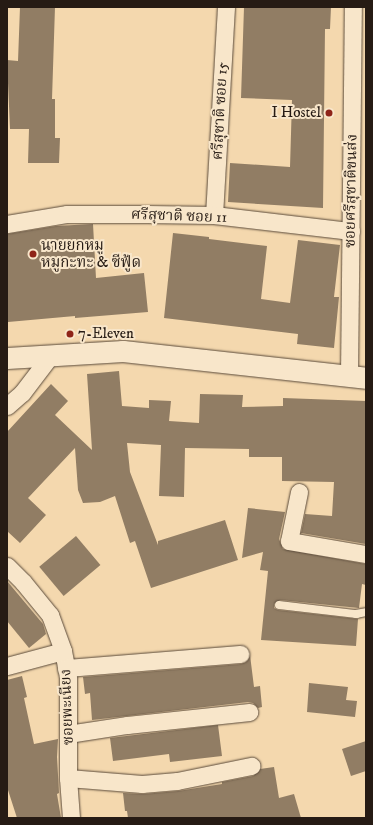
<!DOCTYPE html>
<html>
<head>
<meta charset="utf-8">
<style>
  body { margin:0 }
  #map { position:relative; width:373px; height:825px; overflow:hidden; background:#f4d8ae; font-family:"IM FELL DW Pica","Noto Serif Thai",serif }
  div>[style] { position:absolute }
  .building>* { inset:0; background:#917d64; transform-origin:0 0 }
  .roads { filter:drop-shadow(0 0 1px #5a4a3a) drop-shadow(0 0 1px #5a4a3a) }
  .service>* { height:8px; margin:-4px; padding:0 4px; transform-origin:4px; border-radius:4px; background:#f8e6ca }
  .minor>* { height:17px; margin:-8.5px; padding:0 8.5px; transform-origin:8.5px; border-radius:8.5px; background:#f8e6ca }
  .tertiary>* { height:21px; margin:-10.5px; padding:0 10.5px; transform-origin:10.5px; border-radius:10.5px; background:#f8e6ca }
  .dots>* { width:11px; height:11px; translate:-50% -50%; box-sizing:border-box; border:2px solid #f8e6ca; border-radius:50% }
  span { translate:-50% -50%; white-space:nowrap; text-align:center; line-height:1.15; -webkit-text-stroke:4px #f8e6ca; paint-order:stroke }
  .street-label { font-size:15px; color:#261b14 }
  .poi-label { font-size:15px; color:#261b14 }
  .right { translate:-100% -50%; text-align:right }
  .left { translate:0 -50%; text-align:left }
  .frame { position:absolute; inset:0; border:8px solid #261b14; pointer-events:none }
</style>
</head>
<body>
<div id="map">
  <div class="building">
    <i style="clip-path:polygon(20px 7px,55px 7px,52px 99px,55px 99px,55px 138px,60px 138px,59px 163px,28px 163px,29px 129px,10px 129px,7px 60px,18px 61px)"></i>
    <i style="clip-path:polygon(244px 7px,331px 7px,330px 29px,325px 29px,323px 208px,228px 202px,230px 163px,290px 167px,292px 100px,241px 98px)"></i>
    <i style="clip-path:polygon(93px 224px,96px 278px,144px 273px,148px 312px,75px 318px,75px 316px,8px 322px,7px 234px,56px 226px)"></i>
    <i style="clip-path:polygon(173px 233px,209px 237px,209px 239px,267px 246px,261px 299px,290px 303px,298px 240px,340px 245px,334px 297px,339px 297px,334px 348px,297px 344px,298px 334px,164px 318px)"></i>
    <i style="clip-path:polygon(119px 371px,122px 406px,149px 408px,149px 400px,171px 401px,169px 421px,199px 423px,200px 394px,243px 395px,242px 407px,283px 406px,283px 398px,366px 401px,366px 544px,301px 533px,305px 514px,332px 516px,334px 482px,282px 481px,282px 457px,249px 457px,249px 449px,185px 448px,184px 497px,159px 496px,161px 445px,127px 443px,130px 472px,158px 545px,158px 541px,225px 520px,238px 560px,151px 588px,135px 541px,130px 543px,115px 496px,100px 502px,83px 503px,78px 490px,75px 448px,28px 498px,46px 515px,20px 543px,7px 531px,7px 432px,51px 384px,68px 401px,55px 415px,92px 450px,87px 374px)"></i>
    <i style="clip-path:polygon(248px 508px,285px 512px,279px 539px,283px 549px,366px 564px,366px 585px,362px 584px,359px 608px,280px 600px,274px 604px,274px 608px,278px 610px,358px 619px,356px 646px,261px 640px,268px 571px,260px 570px,263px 552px,242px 558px)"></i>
    <i style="left:76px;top:536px;width:38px;height:48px;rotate:50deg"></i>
    <i style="clip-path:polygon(7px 581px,43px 624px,46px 634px,29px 648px,7px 621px)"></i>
    <i style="clip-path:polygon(250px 655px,254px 687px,260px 686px,262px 707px,258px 708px,253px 703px,248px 702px,92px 720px,90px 693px,85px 694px,83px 677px,241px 664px,246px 662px)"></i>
    <i style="clip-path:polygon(22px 676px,27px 697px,24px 698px,34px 744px,58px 739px,57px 757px,59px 793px,57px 794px,61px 818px,17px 818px,7px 787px,7px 680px)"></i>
    <i style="clip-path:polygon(309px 683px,348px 687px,346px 700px,357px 701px,355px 717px,307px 712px)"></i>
    <i style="clip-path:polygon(218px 725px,222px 756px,170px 762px,169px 754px,113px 761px,110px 738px)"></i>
    <i style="clip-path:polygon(366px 741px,366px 771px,351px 776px,342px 749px)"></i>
    <i style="clip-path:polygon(274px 767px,279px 798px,294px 794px,301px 818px,128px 818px,127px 811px,125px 811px,123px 793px,143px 794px,178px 791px,222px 784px,222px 782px,253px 776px,260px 769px)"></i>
  </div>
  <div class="roads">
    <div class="service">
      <i style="left:279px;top:605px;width:78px;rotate:6.7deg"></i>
      <i style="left:356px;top:614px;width:10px;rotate:-11deg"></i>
    </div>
    <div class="minor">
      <i style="left:214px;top:215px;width:208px;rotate:-86.7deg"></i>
      <i style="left:7px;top:224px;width:61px;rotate:-9.5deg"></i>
      <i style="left:67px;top:214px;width:80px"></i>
      <i style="left:147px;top:214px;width:67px;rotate:0.9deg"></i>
      <i style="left:214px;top:215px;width:138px;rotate:6.7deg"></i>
      <i style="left:349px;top:376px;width:369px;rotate:-89.4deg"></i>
      <i style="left:7px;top:406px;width:20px;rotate:-41deg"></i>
      <i style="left:22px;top:393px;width:48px;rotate:-52.7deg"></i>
      <i style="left:299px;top:492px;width:50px;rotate:101.5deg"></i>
      <i style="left:289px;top:541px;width:78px;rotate:9.6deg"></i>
      <i style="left:7px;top:566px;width:23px;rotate:45deg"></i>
      <i style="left:23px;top:582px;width:43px;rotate:50.7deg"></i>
      <i style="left:50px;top:615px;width:38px;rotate:70deg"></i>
      <i style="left:63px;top:651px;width:26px;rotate:79deg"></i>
      <i style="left:68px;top:677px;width:101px;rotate:90deg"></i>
      <i style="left:68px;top:778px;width:40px;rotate:85.7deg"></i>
      <i style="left:7px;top:666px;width:58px;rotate:-15deg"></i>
      <i style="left:66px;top:668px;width:175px;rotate:-4.6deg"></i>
      <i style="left:68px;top:734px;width:60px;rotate:-8.7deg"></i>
      <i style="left:127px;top:725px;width:123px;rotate:-6.1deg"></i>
      <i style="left:68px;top:778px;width:74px;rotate:4.6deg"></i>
      <i style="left:142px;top:784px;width:35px;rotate:-5deg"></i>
      <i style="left:177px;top:781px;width:76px;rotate:-11.5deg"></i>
    </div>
    <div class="tertiary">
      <i style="left:7px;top:358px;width:116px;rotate:-3.5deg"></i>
      <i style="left:123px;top:351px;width:244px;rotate:6.3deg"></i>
    </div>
  </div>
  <div class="dots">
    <i style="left:329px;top:113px;background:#8f2418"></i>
    <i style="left:33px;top:254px;background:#8f2418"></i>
    <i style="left:70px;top:334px;background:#8f2418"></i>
  </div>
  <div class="street-label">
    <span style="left:220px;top:111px;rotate:-87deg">ศรีสุชาติ ซอย 15</span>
    <span style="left:351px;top:191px;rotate:-89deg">ซอยศรีสุชาติขนส่ง</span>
    <span style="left:179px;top:216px;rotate:2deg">ศรีสุชาติ ซอย 11</span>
    <span style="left:67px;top:707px;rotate:-92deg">ซอยพะเนียง</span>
  </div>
  <div class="poi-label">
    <span class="right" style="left:321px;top:113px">I Hostel</span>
    <span class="left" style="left:41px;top:254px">นายยกหมู<br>หมูกะทะ &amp; ซีฟู้ด</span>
    <span class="left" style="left:78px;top:334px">7-Eleven</span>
  </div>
  <div class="frame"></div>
</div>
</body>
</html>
